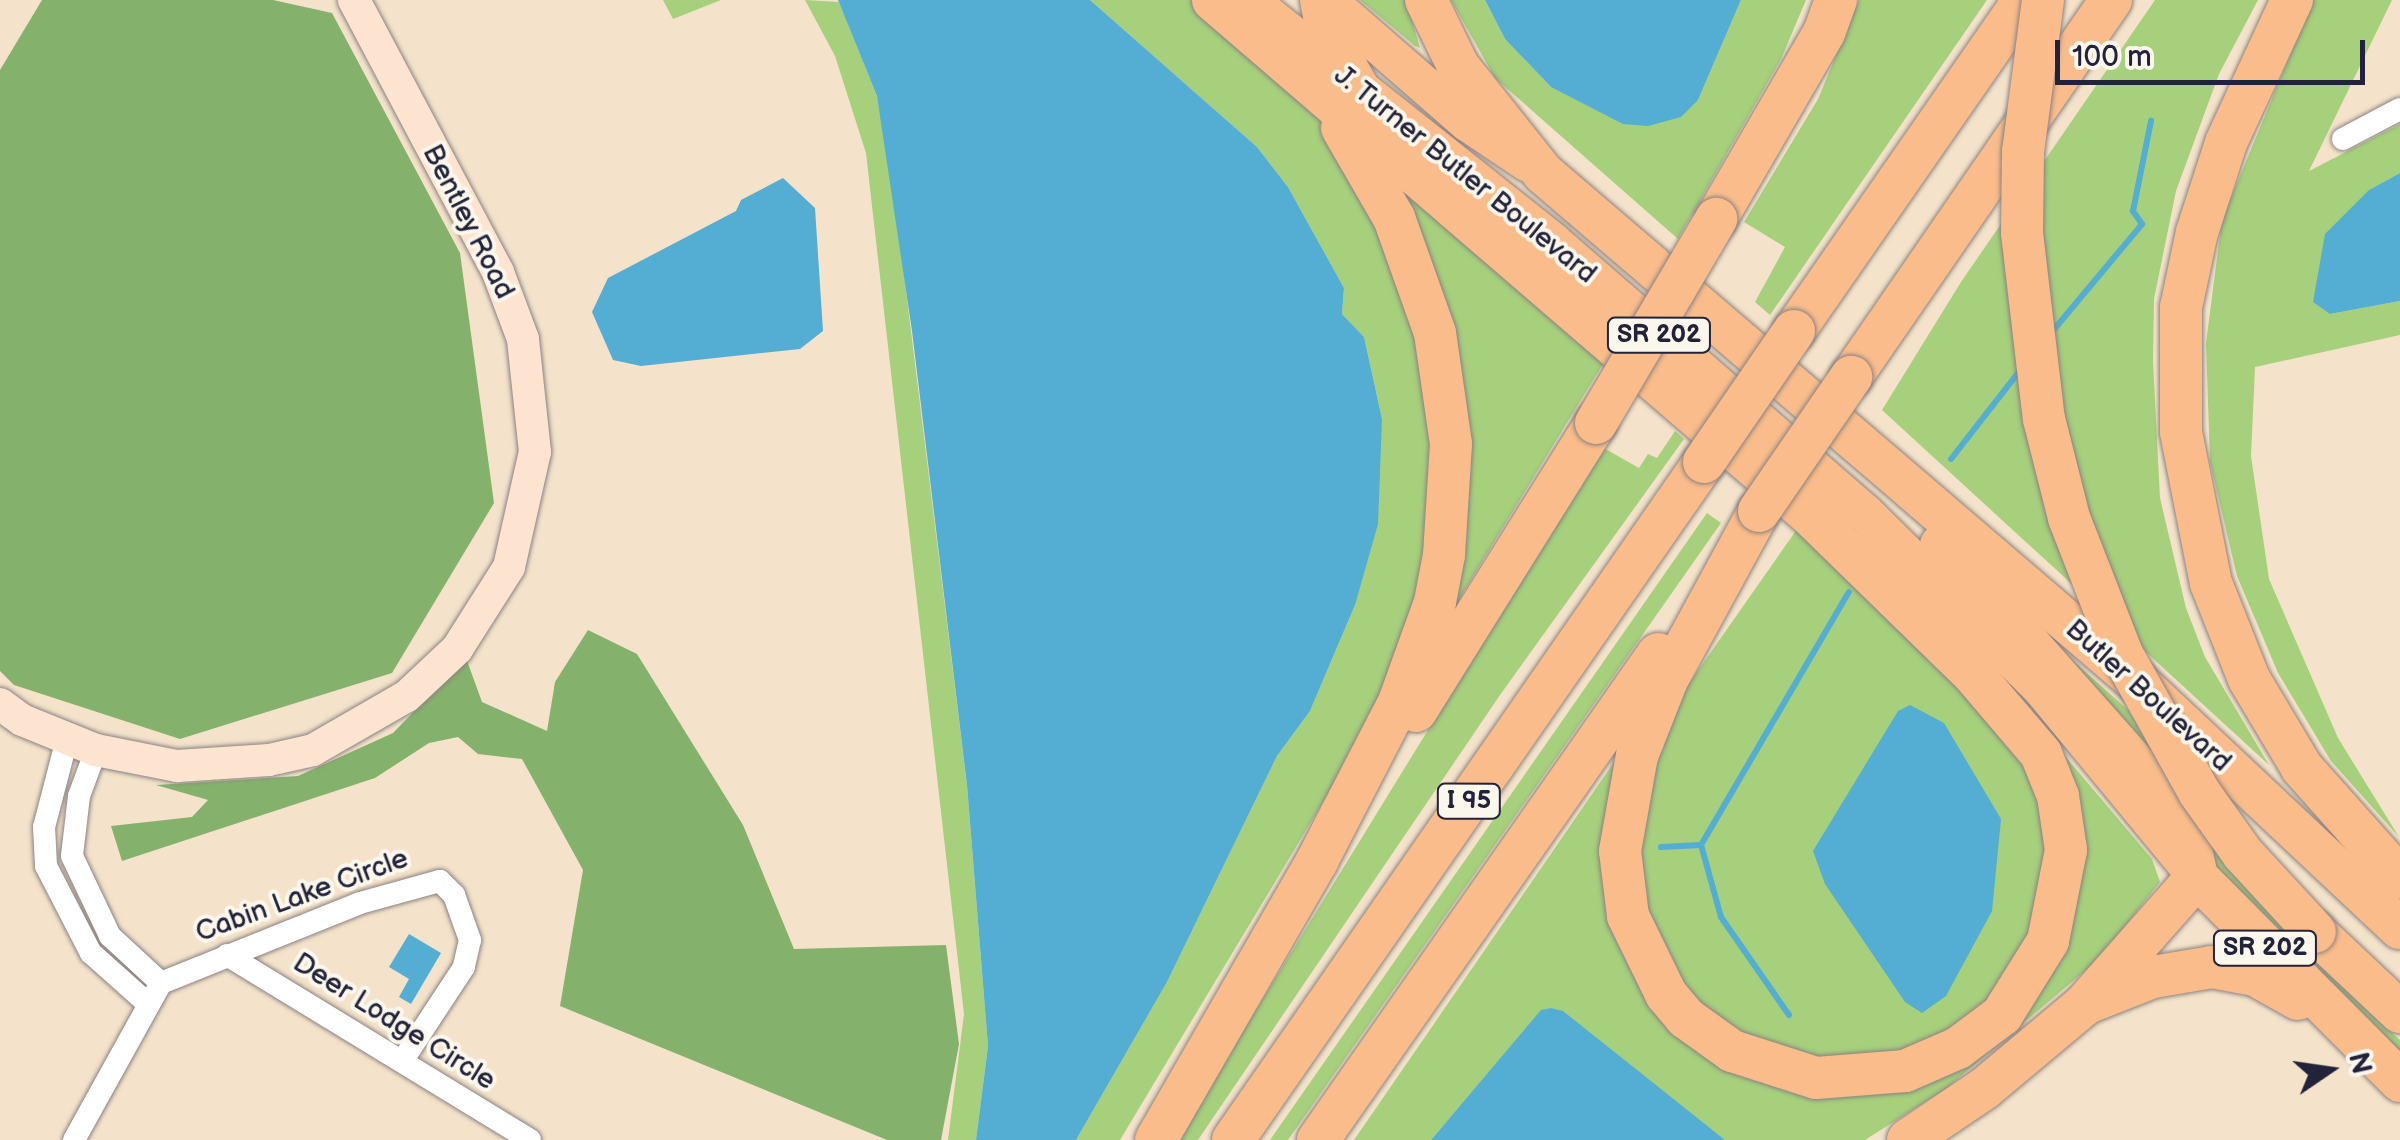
<!DOCTYPE html>
<html>
<head>
<meta charset="utf-8">
<style>
  body { margin:0 }
  #map { position:relative; width:2400px; height:1140px; overflow:hidden; background:#f4e3ca; font-family:"Balsamiq Sans",sans-serif }
  div>[style] { position:absolute }
  .green>* { inset:0; background:#a6d07c }
  .forest>* { inset:0; background:#84b26c }
  .water>* { inset:0; background:#54add2 }
  .stream>* { height:6px; margin:-3px; padding:0 3px; transform-origin:3px; border-radius:3px; background:#54add2 }
  .roads { filter:drop-shadow(0 0 2px #8b8282) drop-shadow(0 0 2px #8b8282) }
  .street>* { height:22px; margin:-11px; padding:0 11px; transform-origin:11px; border-radius:11px; background:#fff }
  .secondary>* { height:32px; margin:-16px; padding:0 16px; transform-origin:16px; border-radius:16px; background:#fde4d0 }
  .primary>* { height:38px; margin:-19px; padding:0 19px; transform-origin:19px; border-radius:19px; background:#f9bc8a }
  .highway>* { height:42px; margin:-21px; padding:0 21px; transform-origin:21px; border-radius:21px; background:#f9bc8a }
  .bridges { filter:drop-shadow(0 0 2px #8b8282) drop-shadow(0 0 2px #8b8282) }
  .highway-bridge>* { height:42px; margin:-21px; padding:0 21px; transform-origin:21px; border-radius:21px; background:#f9bc8a }
  span { translate:-50% -50%; white-space:nowrap; text-align:center; line-height:1.15; -webkit-text-stroke:8px #fbf7ec; paint-order:stroke }
  .shield-label span { padding:2px 8px; background:#fbf7ec; border:2px solid; border-radius:8px; -webkit-text-stroke-width:0 }
  .shield-label { font-size:25px; color:#22223b; font-weight:700 }
  .street-label { font-size:28px; color:#22223b }
  .north { position:absolute; left:2280px; top:1020px; width:100px; height:100px; -webkit-text-stroke:8px #fbf7ec; paint-order:stroke; rotate:77deg; font-size:28px; font-weight:700; line-height:40px; text-align:center; color:#22223b }
  .north::after { content:''; display:block; margin:auto; width:35px; height:45px; background:#22223b; clip-path:polygon(50% 0,100% 100%,50% 72%,0 100%) }
  .scale { position:absolute; left:2055px; top:40px; width:310px; height:45px; box-sizing:border-box; border:5px solid #22223b; border-top:0; padding-left:12px; font-size:30px; line-height:35px; white-space:nowrap; color:#22223b; -webkit-text-stroke:8px #fbf7ec; paint-order:stroke }
</style>
</head>
<body>
<div id="map">
  <div class="green">
    <i style="clip-path:polygon(663px 0,721px 0,673px 19px)"></i>
    <i style="clip-path:polygon(805px 0,839px 2px,877px 96px,892px 177px,967px 785px,988px 1046px,976px 1140px,948px 1140px,964px 1014px,866px 153px,835px 56px)"></i>
    <i style="clip-path:polygon(1090px 0,1203px 0,1320px 114px,1388px 230px,1437px 424px,1420px 609px,1359px 742px,1120px 1140px,1076px 1140px,1167px 982px,1277px 756px,1310px 711px,1355px 605px,1382px 419px,1364px 337px,1342px 314px,1344px 288px,1288px 187px,1257px 147px)"></i>
    <i style="clip-path:polygon(1360px 0,1406px 0,1420px 48px,1415px 46px)"></i>
    <i style="clip-path:polygon(1451px 0,1485px 0,1505px 39px,1551px 87px,1698px 100px,1741px 0,1806px 0,1781px 59px,1678px 239px,1495px 78px)"></i>
    <i style="clip-path:polygon(1859px 0,1987px 0,1770px 315px,1755px 302px,1785px 247px,1744px 222px,1818px 99px)"></i>
    <i style="clip-path:polygon(2155px 0,2258px 0,2219px 74px,2176px 191px,2154px 299px,2153px 361px,2160px 498px,2186px 608px,2205px 657px,2269px 765px,1882px 410px,1961px 282px)"></i>
    <i style="clip-path:polygon(2313px 0,2392px 0,2309px 171px,2400px 124px,2400px 173px,2369px 190px,2330px 314px,2400px 301px,2400px 335px,2255px 367px,2251px 456px,2269px 579px,2338px 738px,2399px 837px,2331px 761px,2278px 673px,2237px 576px,2210px 462px,2206px 343px,2222px 219px)"></i>
    <i style="clip-path:polygon(1351px 129px,1609px 354px,1425px 655px,1459px 456px)"></i>
    <i style="clip-path:polygon(1675px 431px,1684px 439px,1500px 695px,1198px 1140px,1176px 1140px,1602px 447px,1639px 468px,1648px 454px,1657px 458px)"></i>
    <i style="clip-path:polygon(1707px 513px,1721px 523px,1288px 1140px,1270px 1140px)"></i>
    <i style="clip-path:polygon(1802px 522px,2013px 730px,2050px 813px,2032px 958px,1937px 1048px,1789px 1063px,1679px 996px,1630px 858px,1671px 709px)"></i>
    <i style="clip-path:polygon(2049px 639px,2128px 710px,2235px 873px,2305px 953px,2400px 1040px,2400px 1055px,2207px 866px)"></i>
    <i style="clip-path:polygon(2015px 697px,2152px 859px,2160px 882px,2099px 959px,1947px 1088px,1865px 1140px,1725px 1140px,1551px 1008px,1541px 1011px,1431px 1140px,1354px 1140px,1632px 736px,1612px 827px,1698px 1039px,1920px 1081px,2072px 901px)"></i>
  </div>
  <div class="forest">
    <i style="clip-path:polygon(42px 0,273px 0,332px 13px,460px 253px,494px 503px,392px 673px,180px 739px,14px 685px,0 671px,0 70px)"></i>
    <i style="clip-path:polygon(588px 630px,637px 654px,743px 825px,794px 949px,946px 945px,959px 1044px,941px 1140px,887px 1140px,560px 1006px,583px 870px,522px 759px,478px 754px,458px 737px,429px 743px,375px 778px,122px 861px,111px 826px,192px 817px,208px 800px,156px 785px,298px 776px,393px 733px,466px 658px,482px 702px,547px 731px,555px 682px)"></i>
  </div>
  <div class="water">
    <i style="clip-path:polygon(838px 0,1090px 0,1257px 147px,1288px 187px,1344px 288px,1342px 314px,1364px 337px,1382px 419px,1378px 524px,1355px 605px,1310px 711px,1277px 756px,1167px 982px,1076px 1140px,976px 1140px,988px 1046px,967px 785px,912px 331px,877px 96px)"></i>
    <i style="clip-path:polygon(1485px 0,1741px 0,1698px 100px,1681px 117px,1648px 126px,1623px 124px,1551px 87px,1505px 39px)"></i>
    <i style="clip-path:polygon(2400px 173px,2400px 301px,2330px 314px,2313px 302px,2325px 234px,2369px 190px)"></i>
    <i style="clip-path:polygon(783px 178px,815px 208px,823px 331px,800px 349px,641px 366px,613px 360px,592px 312px,608px 278px,736px 211px,741px 200px)"></i>
    <i style="clip-path:polygon(1910px 705px,1944px 723px,2001px 819px,1992px 911px,1946px 996px,1922px 1013px,1905px 1002px,1825px 884px,1813px 851px,1898px 711px)"></i>
    <i style="clip-path:polygon(409px 934px,441px 953px,411px 1004px,399px 997px,409px 979px,389px 967px)"></i>
    <i style="clip-path:polygon(1551px 1008px,1563px 1011px,1725px 1140px,1431px 1140px,1541px 1010px)"></i>
  </div>
  <div class="stream">
    <i style="left:2051px;top:333px;width:142px;rotate:-50.1deg"></i>
    <i style="left:2142px;top:224px;width:16px;rotate:-125deg"></i>
    <i style="left:2133px;top:211px;width:92px;rotate:-78.7deg"></i>
    <i style="left:1951px;top:459px;width:114px;rotate:-52.1deg"></i>
    <i style="left:1661px;top:847px;width:40px;rotate:-2.9deg"></i>
    <i style="left:1789px;top:1015px;width:119px;rotate:-124.8deg"></i>
    <i style="left:1721px;top:917px;width:75px;rotate:-105.5deg"></i>
    <i style="left:1701px;top:845px;width:293px;rotate:-59.7deg"></i>
  </div>
  <div class="roads">
    <div class="street">
      <i style="left:2343px;top:139px;width:64px;rotate:-27.8deg"></i>
      <i style="left:67px;top:739px;width:91px;rotate:104.6deg"></i>
      <i style="left:44px;top:827px;width:39px;rotate:87deg"></i>
      <i style="left:46px;top:866px;width:98px;rotate:62.7deg"></i>
      <i style="left:91px;top:953px;width:74px;rotate:41.7deg"></i>
      <i style="left:96px;top:750px;width:49px;rotate:110.3deg"></i>
      <i style="left:79px;top:796px;width:60px;rotate:96.7deg"></i>
      <i style="left:72px;top:856px;width:89px;rotate:64.6deg"></i>
      <i style="left:110px;top:936px;width:69px;rotate:42.7deg"></i>
      <i style="left:227px;top:955px;width:355px;rotate:31.4deg"></i>
      <i style="left:74px;top:1140px;width:179px;rotate:-61deg"></i>
      <i style="left:161px;top:983px;width:214px;rotate:-21.9deg"></i>
      <i style="left:360px;top:903px;width:83px;rotate:-15.4deg"></i>
      <i style="left:440px;top:881px;width:20px;rotate:45deg"></i>
      <i style="left:454px;top:895px;width:48px;rotate:70.4deg"></i>
      <i style="left:470px;top:940px;width:28px;rotate:103deg"></i>
      <i style="left:464px;top:967px;width:111px;rotate:123.3deg"></i>
    </div>
    <div class="secondary">
      <i style="left:0;top:704px;width:27px;rotate:36deg"></i>
      <i style="left:22px;top:720px;width:80px;rotate:22.1deg"></i>
      <i style="left:96px;top:750px;width:83px;rotate:11.2deg"></i>
      <i style="left:177px;top:766px;width:92px;rotate:-3.7deg"></i>
      <i style="left:269px;top:760px;width:45px;rotate:-12.8deg"></i>
      <i style="left:313px;top:750px;width:108px;rotate:-29.9deg"></i>
      <i style="left:407px;top:696px;width:69px;rotate:-43.2deg"></i>
      <i style="left:457px;top:649px;width:97px;rotate:-57.6deg"></i>
      <i style="left:509px;top:567px;width:118px;rotate:-77.3deg"></i>
      <i style="left:535px;top:452px;width:114px;rotate:-96.1deg"></i>
      <i style="left:523px;top:339px;width:72px;rotate:-110.5deg"></i>
      <i style="left:498px;top:272px;width:308px;rotate:-117.9deg"></i>
    </div>
    <div class="primary">
      <i style="left:1249px;top:0;width:389px;rotate:38.5deg"></i>
      <i style="left:1553px;top:242px;width:413px;rotate:41deg"></i>
      <i style="left:1865px;top:513px;width:250px;rotate:44.8deg"></i>
      <i style="left:2042px;top:689px;width:236px;rotate:50.5deg"></i>
      <i style="left:1327px;top:0;width:186px;rotate:41.1deg"></i>
      <i style="left:1467px;top:122px;width:73px;rotate:33.9deg"></i>
    </div>
    <div class="highway">
      <i style="left:1213px;top:0;width:786px;rotate:40.77deg"></i>
      <i style="left:1808px;top:513px;width:231px;rotate:44.3deg"></i>
      <i style="left:1973px;top:674px;width:105px;rotate:49.6deg"></i>
      <i style="left:2041px;top:754px;width:45px;rotate:68deg"></i>
      <i style="left:2058px;top:796px;width:55px;rotate:81.6deg"></i>
      <i style="left:2066px;top:850px;width:93px;rotate:101.2deg"></i>
      <i style="left:2048px;top:941px;width:87px;rotate:121.9deg"></i>
      <i style="left:2002px;top:1015px;width:55px;rotate:143.1deg"></i>
      <i style="left:1958px;top:1048px;width:58px;rotate:156.5deg"></i>
      <i style="left:1905px;top:1071px;width:89px;rotate:175.5deg"></i>
      <i style="left:1816px;top:1078px;width:88px;rotate:-162.2deg"></i>
      <i style="left:1732px;top:1051px;width:57px;rotate:-144.3deg"></i>
      <i style="left:1686px;top:1018px;width:31px;rotate:-130deg"></i>
      <i style="left:1666px;top:994px;width:87px;rotate:-116deg"></i>
      <i style="left:1628px;top:916px;width:65px;rotate:-97deg"></i>
      <i style="left:1620px;top:851px;width:97px;rotate:-79.9deg"></i>
      <i style="left:1637px;top:756px;width:82px;rotate:-68.5deg"></i>
      <i style="left:1667px;top:680px;width:192px;rotate:-61.4deg"></i>
      <i style="left:1321px;top:0;width:36px;rotate:79deg"></i>
      <i style="left:1328px;top:35px;width:64px;rotate:60.3deg"></i>
      <i style="left:1426px;top:0;width:73px;rotate:64.1deg"></i>
      <i style="left:1458px;top:66px;width:137px;rotate:51.5deg"></i>
      <i style="left:1543px;top:173px;width:789px;rotate:40.58deg"></i>
      <i style="left:2142px;top:686px;width:354px;rotate:43.2deg"></i>
      <i style="left:2292px;top:0;width:157px;rotate:114.8deg"></i>
      <i style="left:2226px;top:143px;width:94px;rotate:108deg"></i>
      <i style="left:2197px;top:232px;width:77px;rotate:102deg"></i>
      <i style="left:2181px;top:307px;width:125px;rotate:90deg"></i>
      <i style="left:2181px;top:432px;width:154px;rotate:78.8deg"></i>
      <i style="left:2211px;top:583px;width:103px;rotate:68.4deg"></i>
      <i style="left:2249px;top:679px;width:104px;rotate:59.2deg"></i>
      <i style="left:2302px;top:768px;width:147px;rotate:48.3deg"></i>
      <i style="left:1716px;top:219px;width:215px;rotate:-59.9deg"></i>
      <i style="left:1824px;top:33px;width:35px;rotate:-70deg"></i>
      <i style="left:1794px;top:331px;width:403px;rotate:-55.2deg"></i>
      <i style="left:1851px;top:377px;width:458px;rotate:-55.4deg"></i>
      <i style="left:1941px;top:545px;width:318px;rotate:48.4deg"></i>
      <i style="left:2152px;top:783px;width:62px;rotate:54.8deg"></i>
      <i style="left:2188px;top:834px;width:44px;rotate:78.2deg"></i>
      <i style="left:1416px;top:711px;width:340px;rotate:-58deg"></i>
      <i style="left:2197px;top:877px;width:288px;rotate:45.1deg"></i>
      <i style="left:2315px;top:932px;width:117px;rotate:43.3deg"></i>
      <i style="left:2087px;top:1003px;width:71px;rotate:-21.5deg"></i>
      <i style="left:2153px;top:977px;width:60px;rotate:-9.6deg"></i>
      <i style="left:2212px;top:967px;width:44px;rotate:10.5deg"></i>
      <i style="left:2255px;top:975px;width:49px;rotate:29.2deg"></i>
      <i style="left:1156px;top:1140px;width:322px;rotate:-60deg"></i>
      <i style="left:1317px;top:861px;width:179px;rotate:-62.7deg"></i>
      <i style="left:1399px;top:702px;width:106px;rotate:-70.2deg"></i>
      <i style="left:1435px;top:602px;width:48px;rotate:-79.2deg"></i>
      <i style="left:1444px;top:555px;width:111px;rotate:-86.4deg"></i>
      <i style="left:1451px;top:444px;width:112px;rotate:-98.2deg"></i>
      <i style="left:1435px;top:333px;width:122px;rotate:-109.6deg"></i>
      <i style="left:1394px;top:218px;width:104px;rotate:-120deg"></i>
      <i style="left:1233px;top:1140px;width:826px;rotate:-55.21deg"></i>
      <i style="left:1318px;top:1140px;width:593px;rotate:-55.02deg"></i>
      <i style="left:1908px;top:1140px;width:93px;rotate:-34deg"></i>
      <i style="left:1985px;top:1088px;width:131px;rotate:-40deg"></i>
      <i style="left:2085px;top:1004px;width:169px;rotate:-48.6deg"></i>
    </div>
  </div>
  <div class="bridges">
    <div class="highway-bridge">
      <i style="left:2043px;top:0;width:152px;rotate:97.5deg"></i>
      <i style="left:2023px;top:151px;width:82px;rotate:90.7deg"></i>
      <i style="left:2022px;top:233px;width:187px;rotate:83.3deg"></i>
      <i style="left:2044px;top:419px;width:102px;rotate:75.8deg"></i>
      <i style="left:2069px;top:518px;width:146px;rotate:68.7deg"></i>
      <i style="left:2122px;top:654px;width:158px;rotate:60.8deg"></i>
      <i style="left:2199px;top:792px;width:76px;rotate:54.6deg"></i>
      <i style="left:2243px;top:854px;width:106px;rotate:47.3deg"></i>
      <i style="left:1596px;top:423px;width:237px;rotate:-59.5deg"></i>
      <i style="left:1704px;top:462px;width:159px;rotate:-55.5deg"></i>
      <i style="left:1759px;top:511px;width:163px;rotate:-55.5deg"></i>
    </div>
  </div>
  <div class="shield-label">
    <span style="left:1659px;top:335px">SR 202</span>
    <span style="left:1469px;top:801px">I 95</span>
    <span style="left:2265px;top:948px">SR 202</span>
  </div>
  <div class="street-label">
    <span style="left:1465px;top:175px;rotate:39deg">J. Turner Butler Boulevard</span>
    <span style="left:468px;top:222px;rotate:63deg">Bentley Road</span>
    <span style="left:2148px;top:696px;rotate:42deg">Butler Boulevard</span>
    <span style="left:302px;top:896px;rotate:-20deg">Cabin Lake Circle</span>
    <span style="left:394px;top:1022px;rotate:32deg">Deer Lodge Circle</span>
  </div>
  <div class="north">N</div>
  <div class="scale">100 m</div>
</div>
</body>
</html>
